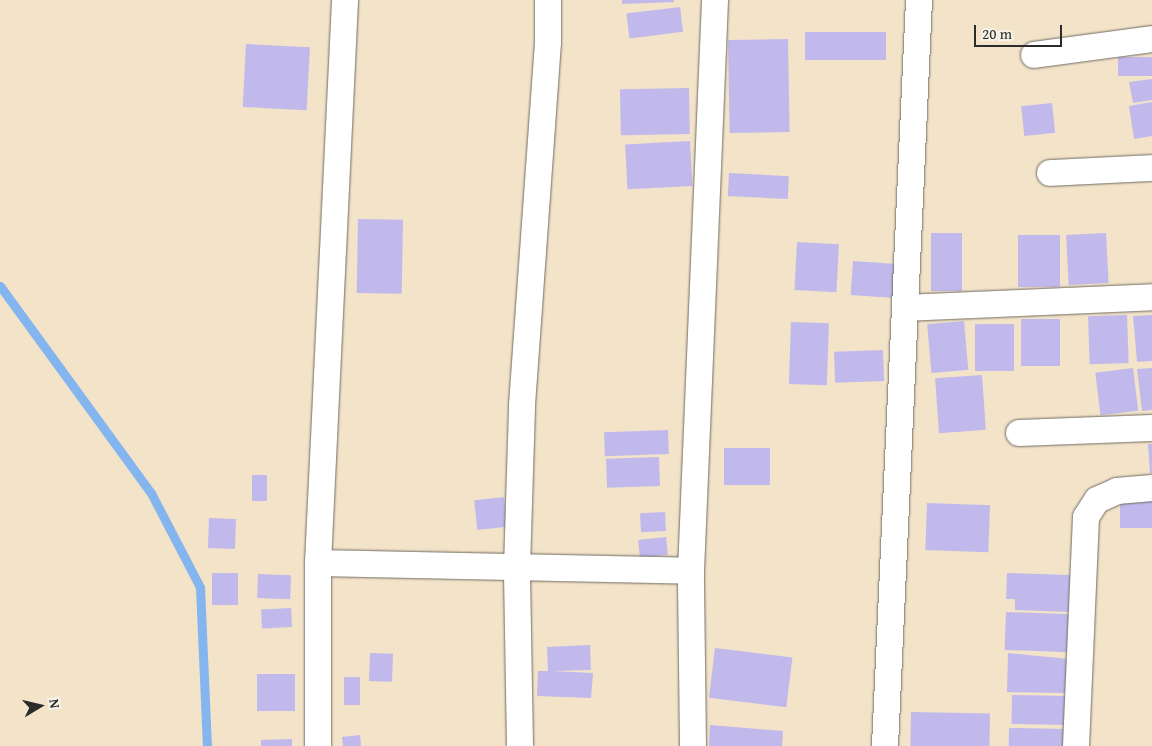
<!DOCTYPE html>
<html>
<head>
<meta charset="utf-8">
<style>
  body { margin:0 }
  #map { position:relative; width:1152px; height:746px; overflow:hidden; background:#f2e3c9; font-family:"Gentium Book Plus",serif }
  div>[style] { position:absolute }
  .stream>* { height:9px; margin:-4.5px; padding:0 4.5px; transform-origin:4.5px; border-radius:4.5px; background:#84b5ef }
  .building>* { inset:0; background:#c1b9ec; transform-origin:0 0 }
  .roads { filter:drop-shadow(0 0 1px #716b62) drop-shadow(0 0 1px #716b62) }
  .street>* { height:26px; margin:-13px; padding:0 13px; transform-origin:13px; border-radius:13px; background:#fff }
  span { translate:-50% -50%; white-space:nowrap; text-align:center; line-height:1.15; -webkit-text-stroke:4.5px #f7f3e8; paint-order:stroke }
  .north { position:absolute; left:15px; top:681px; width:50px; height:50px; -webkit-text-stroke:4px #f7f3e8; paint-order:stroke; rotate:81deg; font-size:14px; font-weight:700; line-height:20px; text-align:center; color:#2b2b2b }
  .north::after { content:''; display:block; margin:auto; width:18px; height:22px; background:#2b2b2b; clip-path:polygon(50% 0,100% 100%,50% 72%,0 100%) }
  .scale { position:absolute; left:974px; top:25px; width:88px; height:22px; box-sizing:border-box; border:2px solid #2b2b2b; border-top:0; padding-left:6px; font-size:15px; line-height:18px; white-space:nowrap; color:#2b2b2b; -webkit-text-stroke:4px #f7f3e8; paint-order:stroke }
</style>
</head>
<body>
<div id="map">
  <div class="stream">
    <i style="left:0;top:286px;width:256px;rotate:53.9deg"></i>
    <i style="left:151px;top:493px;width:106px;rotate:62.5deg"></i>
    <i style="left:200px;top:587px;width:159px;rotate:87.5deg"></i>
  </div>
  <div class="building">
    <i style="clip-path:polygon(622px 0,674px 0,674px 2px,622px 4px)"></i>
    <i style="left:680px;top:7px;width:25px;height:54px;rotate:83deg"></i>
    <i style="left:805px;top:32px;width:81px;height:28px"></i>
    <i style="left:788px;top:39px;width:93px;height:60px;rotate:89deg"></i>
    <i style="left:246px;top:44px;width:64px;height:63px;rotate:3deg"></i>
    <i style="left:1152px;top:57px;width:19px;height:34px;rotate:90deg"></i>
    <i style="clip-path:polygon(1152px 79px,1152px 100px,1133px 103px,1129px 82px)"></i>
    <i style="left:689px;top:88px;width:46px;height:69px;rotate:89deg"></i>
    <i style="clip-path:polygon(1152px 102px,1152px 136px,1134px 139px,1129px 106px)"></i>
    <i style="left:1052px;top:103px;width:30px;height:31px;rotate:84deg"></i>
    <i style="left:690px;top:141px;width:45px;height:65px;rotate:87deg"></i>
    <i style="left:729px;top:173px;width:60px;height:23px;rotate:3deg"></i>
    <i style="left:358px;top:219px;width:45px;height:74px;rotate:1deg"></i>
    <i style="left:931px;top:233px;width:31px;height:58px"></i>
    <i style="left:1106px;top:233px;width:50px;height:40px;rotate:87deg"></i>
    <i style="left:1018px;top:235px;width:42px;height:52px"></i>
    <i style="left:797px;top:242px;width:42px;height:48px;rotate:3deg"></i>
    <i style="left:853px;top:261px;width:44px;height:34px;rotate:4deg"></i>
    <i style="left:1127px;top:315px;width:48px;height:39px;rotate:88deg"></i>
    <i style="clip-path:polygon(1152px 315px,1152px 361px,1137px 362px,1133px 316px)"></i>
    <i style="left:1021px;top:319px;width:39px;height:47px"></i>
    <i style="left:964px;top:321px;width:49px;height:37px;rotate:85deg"></i>
    <i style="left:791px;top:322px;width:38px;height:62px;rotate:2deg"></i>
    <i style="left:975px;top:324px;width:39px;height:47px"></i>
    <i style="left:883px;top:350px;width:31px;height:49px;rotate:88deg"></i>
    <i style="left:1133px;top:368px;width:43px;height:38px;rotate:83deg"></i>
    <i style="clip-path:polygon(1152px 368px,1152px 410px,1142px 411px,1137px 369px)"></i>
    <i style="left:982px;top:375px;width:55px;height:47px;rotate:86deg"></i>
    <i style="left:668px;top:430px;width:24px;height:64px;rotate:88deg"></i>
    <i style="clip-path:polygon(1148px 444px,1152px 444px,1152px 473px,1150px 473px)"></i>
    <i style="left:724px;top:448px;width:46px;height:37px"></i>
    <i style="left:659px;top:457px;width:29px;height:53px;rotate:88deg"></i>
    <i style="left:252px;top:475px;width:15px;height:26px"></i>
    <i style="left:504px;top:497px;width:30px;height:30px;rotate:84deg"></i>
    <i style="left:1152px;top:498px;width:30px;height:32px;rotate:90deg"></i>
    <i style="left:927px;top:503px;width:63px;height:47px;rotate:2deg"></i>
    <i style="left:665px;top:512px;width:19px;height:25px;rotate:87deg"></i>
    <i style="left:209px;top:518px;width:27px;height:30px;rotate:2deg"></i>
    <i style="left:666px;top:537px;width:18px;height:28px;rotate:84deg"></i>
    <i style="left:212px;top:573px;width:26px;height:32px"></i>
    <i style="clip-path:polygon(1007px 573px,1070px 575px,1069px 612px,1015px 610px,1015px 599px,1006px 599px)"></i>
    <i style="left:258px;top:574px;width:33px;height:24px;rotate:2deg"></i>
    <i style="left:291px;top:608px;width:19px;height:30px;rotate:87deg"></i>
    <i style="left:1006px;top:612px;width:64px;height:38px;rotate:2deg"></i>
    <i style="clip-path:polygon(590px 645px,591px 670px,552px 671px,593px 673px,591px 698px,537px 696px,538px 671px,548px 671px,547px 647px)"></i>
    <i style="left:715px;top:648px;width:78px;height:50px;rotate:7deg"></i>
    <i style="left:370px;top:653px;width:23px;height:28px;rotate:2deg"></i>
    <i style="clip-path:polygon(1008px 653px,1069px 659px,1070px 693px,1007px 692px)"></i>
    <i style="left:295px;top:674px;width:37px;height:38px;rotate:90deg"></i>
    <i style="left:344px;top:677px;width:16px;height:28px"></i>
    <i style="left:1012px;top:695px;width:56px;height:29px;rotate:1deg"></i>
    <i style="left:911px;top:712px;width:79px;height:34px;rotate:1deg"></i>
    <i style="clip-path:polygon(710px 725px,783px 731px,782px 746px,709px 746px)"></i>
    <i style="left:1009px;top:728px;width:59px;height:18px;rotate:1deg"></i>
    <i style="clip-path:polygon(360px 735px,361px 746px,343px 746px,342px 737px)"></i>
    <i style="clip-path:polygon(292px 739px,292px 746px,261px 746px,261px 740px)"></i>
  </div>
  <div class="roads">
    <div class="street">
      <i style="left:1034px;top:55px;width:119px;rotate:-7.7deg"></i>
      <i style="left:1050px;top:173px;width:102px;rotate:-2.8deg"></i>
      <i style="left:905px;top:308px;width:247px;rotate:-2.5deg"></i>
      <i style="left:1019px;top:433px;width:133px;rotate:-2.2deg"></i>
      <i style="left:318px;top:563px;width:373px;rotate:1.2deg"></i>
      <i style="left:318px;top:746px;width:183px;rotate:-90deg"></i>
      <i style="left:318px;top:563px;width:564px;rotate:-87.25deg"></i>
      <i style="left:520px;top:746px;width:179px;rotate:-91deg"></i>
      <i style="left:517px;top:567px;width:162px;rotate:-88.2deg"></i>
      <i style="left:522px;top:405px;width:364px;rotate:-85.9deg"></i>
      <i style="left:548px;top:42px;width:42px;rotate:-90deg"></i>
      <i style="left:693px;top:746px;width:175px;rotate:-90.7deg"></i>
      <i style="left:691px;top:571px;width:572px;rotate:-87.59deg"></i>
      <i style="left:885px;top:746px;width:747px;rotate:-87.39deg"></i>
      <i style="left:1076px;top:746px;width:229px;rotate:-87.5deg"></i>
      <i style="left:1086px;top:517px;width:20px;rotate:-57deg"></i>
      <i style="left:1097px;top:500px;width:22px;rotate:-24deg"></i>
      <i style="left:1117px;top:491px;width:35px;rotate:-5deg"></i>
    </div>
  </div>
  <div class="north">N</div>
  <div class="scale">20 m</div>
</div>
</body>
</html>
